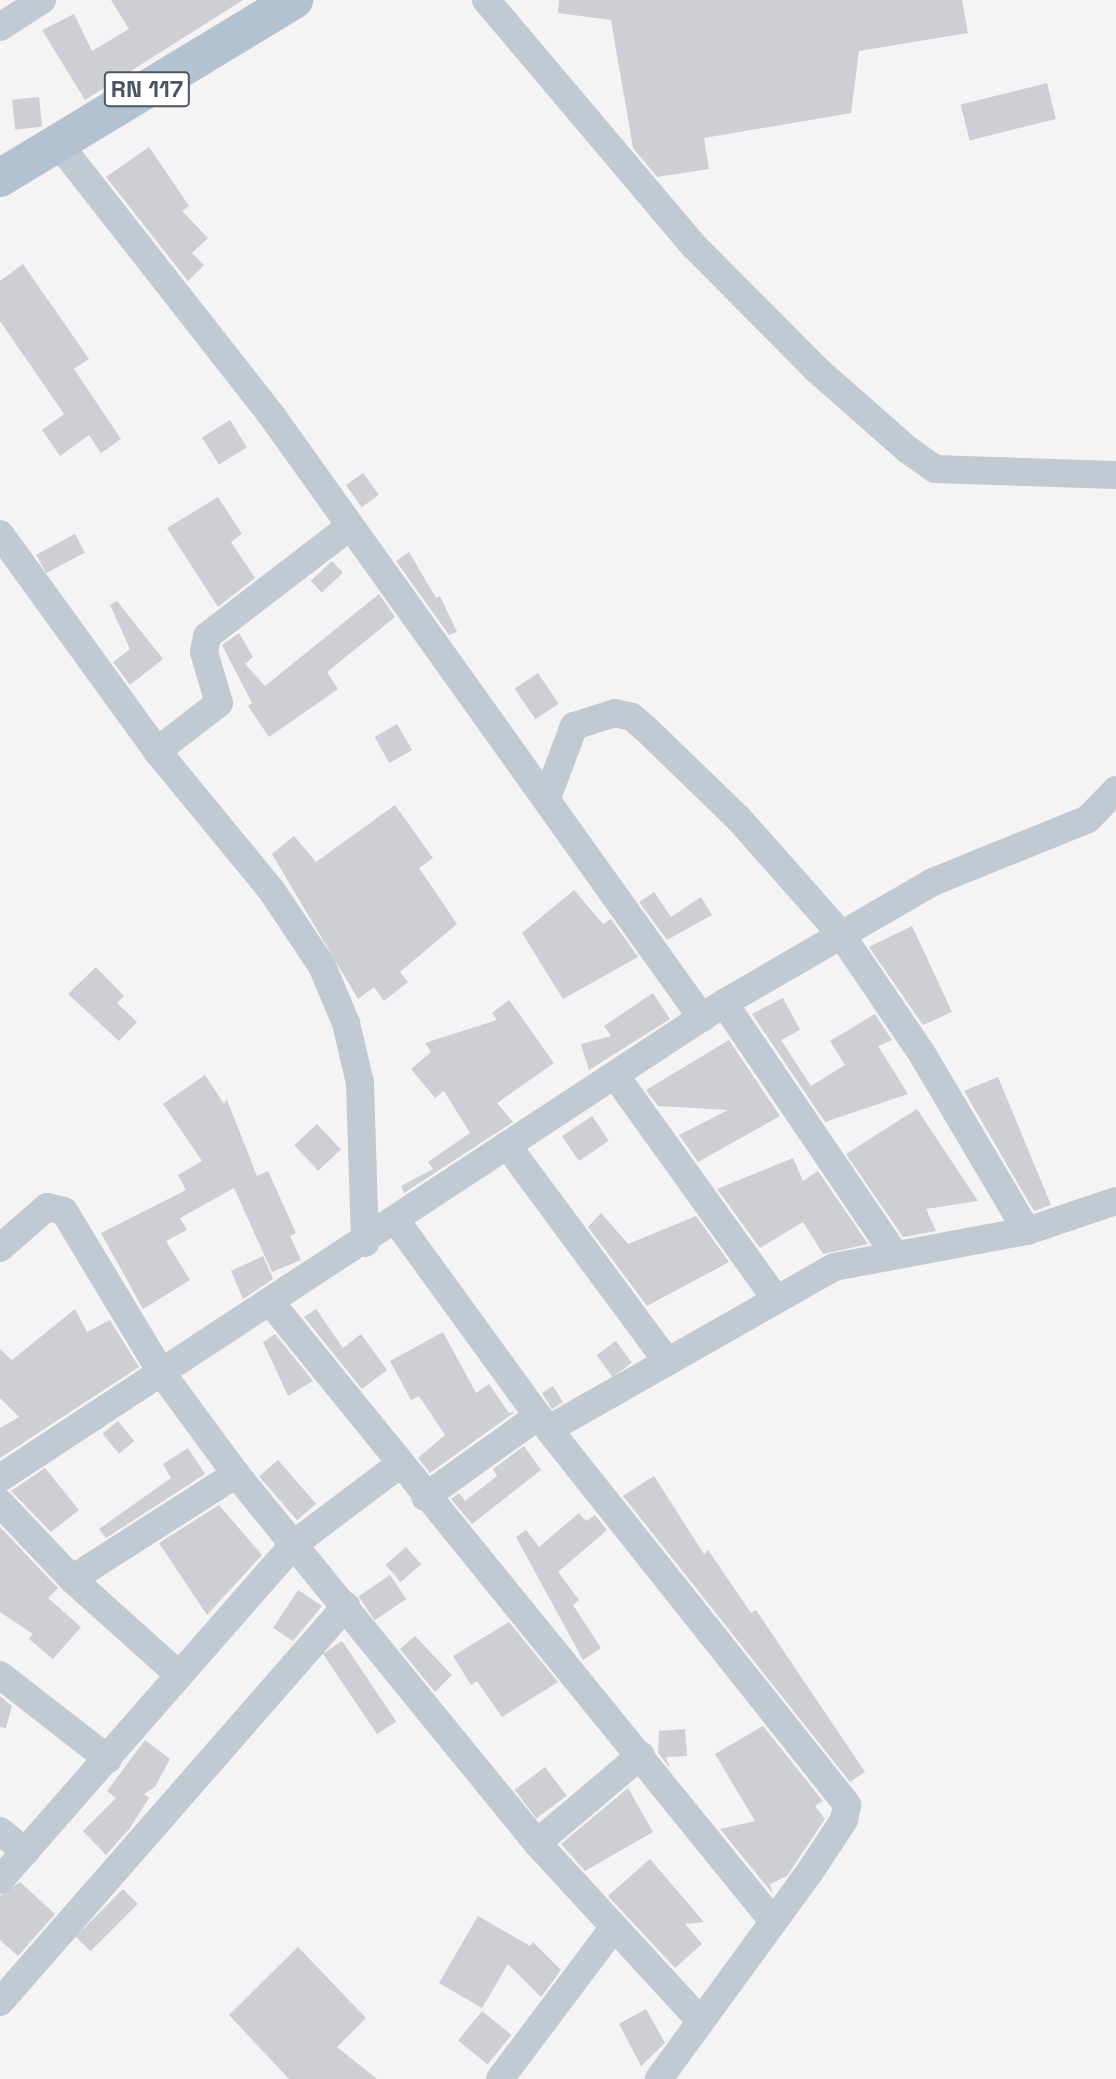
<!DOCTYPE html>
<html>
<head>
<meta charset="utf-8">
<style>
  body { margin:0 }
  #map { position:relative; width:1116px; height:2079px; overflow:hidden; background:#f5f3f3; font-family:"Space Grotesk",sans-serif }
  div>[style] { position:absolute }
  .building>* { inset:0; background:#cdcfd5; transform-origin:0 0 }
  .minor>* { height:28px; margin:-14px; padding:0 14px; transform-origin:14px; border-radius:14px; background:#c1cad2 }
  .primary>* { height:38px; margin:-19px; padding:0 19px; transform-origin:19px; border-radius:19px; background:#b3c2d1 }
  span { translate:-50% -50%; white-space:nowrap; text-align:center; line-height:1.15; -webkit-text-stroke:7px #fff; paint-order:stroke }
  .shield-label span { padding:2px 5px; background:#fff; border:2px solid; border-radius:5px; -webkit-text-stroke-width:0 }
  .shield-label { font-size:24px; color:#4a5661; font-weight:700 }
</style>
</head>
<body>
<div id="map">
  <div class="building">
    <i style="clip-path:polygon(111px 0,243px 0,85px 100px,42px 30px,74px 14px,92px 51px,129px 29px)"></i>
    <i style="clip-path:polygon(559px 0,962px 0,968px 33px,859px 51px,851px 113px,704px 138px,709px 169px,657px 177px,633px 148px,611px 20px,558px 13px)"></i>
    <i style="left:1047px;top:83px;width:37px;height:89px;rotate:76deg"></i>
    <i style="left:39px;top:97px;width:30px;height:27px;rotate:84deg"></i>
    <i style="clip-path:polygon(149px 147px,189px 206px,182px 211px,208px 238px,192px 253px,204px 265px,188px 281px,106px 177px)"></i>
    <i style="clip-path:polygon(23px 264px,89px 359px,74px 369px,121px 439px,101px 453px,89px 435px,60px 456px,42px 430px,64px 414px,0 321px,0 281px)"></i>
    <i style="left:230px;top:420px;width:32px;height:33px;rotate:58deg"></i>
    <i style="left:363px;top:473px;width:27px;height:21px;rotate:54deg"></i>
    <i style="clip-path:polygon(218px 497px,242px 534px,231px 542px,255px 578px,218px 607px,167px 528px)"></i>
    <i style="left:75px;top:534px;width:21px;height:44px;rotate:62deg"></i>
    <i style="clip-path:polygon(409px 552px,436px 598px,440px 596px,457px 632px,449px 635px,396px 561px)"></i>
    <i style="left:332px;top:561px;width:16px;height:29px;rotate:47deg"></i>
    <i style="clip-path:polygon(379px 594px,395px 617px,327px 672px,338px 689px,269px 737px,248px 706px,252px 703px,222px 645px,239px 633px,253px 657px,245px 664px,265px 686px)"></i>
    <i style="clip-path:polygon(117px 601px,163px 659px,130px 685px,113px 662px,130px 649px,110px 605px)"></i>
    <i style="left:538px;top:673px;width:37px;height:28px;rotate:56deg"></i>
    <i style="left:397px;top:724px;width:30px;height:26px;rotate:60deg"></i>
    <i style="clip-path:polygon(395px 805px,433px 858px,419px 868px,457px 924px,400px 972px,408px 982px,384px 1001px,374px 987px,358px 999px,272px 854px,294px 836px,316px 862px)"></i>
    <i style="clip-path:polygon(574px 890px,603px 924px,611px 919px,638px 957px,563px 999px,522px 933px)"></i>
    <i style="clip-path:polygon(654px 892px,671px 917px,701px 897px,712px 915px,667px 940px,639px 902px)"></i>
    <i style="clip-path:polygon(912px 926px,952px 1012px,923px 1025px,869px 947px)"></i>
    <i style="clip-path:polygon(96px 967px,124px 996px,117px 1003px,137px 1022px,119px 1041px,68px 994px)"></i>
    <i style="clip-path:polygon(653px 993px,670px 1019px,589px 1070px,581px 1044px,611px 1036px,604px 1026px)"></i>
    <i style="clip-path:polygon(783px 998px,800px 1030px,781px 1040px,811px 1086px,845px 1065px,830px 1041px,875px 1014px,892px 1040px,878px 1046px,908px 1094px,825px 1122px,752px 1014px)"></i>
    <i style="clip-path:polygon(509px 1000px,554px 1063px,497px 1103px,513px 1122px,404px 1193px,401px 1186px,433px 1169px,428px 1162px,470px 1133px,444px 1091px,435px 1098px,411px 1069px,431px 1052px,425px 1043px,497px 1020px,492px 1013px)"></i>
    <i style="clip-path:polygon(729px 1040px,780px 1116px,698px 1162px,679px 1135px,728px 1110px,658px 1106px,646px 1090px)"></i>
    <i style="clip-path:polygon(205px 1075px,224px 1104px,227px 1100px,257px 1176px,268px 1171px,296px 1233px,290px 1236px,301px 1260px,272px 1272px,234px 1188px,180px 1218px,187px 1230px,166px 1241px,190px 1280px,143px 1309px,101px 1233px,186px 1190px,178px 1175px,202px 1161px,163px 1104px)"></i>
    <i style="clip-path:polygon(998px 1077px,1051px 1205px,1034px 1211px,964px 1091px)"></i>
    <i style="clip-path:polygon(917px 1109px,978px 1201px,926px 1209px,936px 1231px,903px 1237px,846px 1154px)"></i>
    <i style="left:592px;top:1116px;width:30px;height:36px;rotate:56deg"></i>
    <i style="left:317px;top:1124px;width:35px;height:31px;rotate:47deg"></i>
    <i style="clip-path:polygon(793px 1158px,803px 1181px,818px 1171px,868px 1244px,823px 1254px,803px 1222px,760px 1248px,717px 1189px)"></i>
    <i style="clip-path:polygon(601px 1213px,628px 1244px,696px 1216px,729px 1262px,647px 1306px,588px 1227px)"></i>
    <i style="clip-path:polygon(263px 1256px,273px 1279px,243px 1299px,231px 1271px)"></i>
    <i style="clip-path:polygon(75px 1309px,87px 1332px,110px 1320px,139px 1367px,0 1458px,0 1428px,19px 1417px,0 1398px,0 1349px,12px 1360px)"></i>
    <i style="clip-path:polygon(316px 1309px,343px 1348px,361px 1334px,387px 1370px,362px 1389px,304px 1317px)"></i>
    <i style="clip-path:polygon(443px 1332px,476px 1393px,489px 1384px,509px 1413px,515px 1412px,430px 1473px,418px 1458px,445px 1435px,419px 1396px,411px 1400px,390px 1361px)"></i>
    <i style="clip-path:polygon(275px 1334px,313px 1381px,288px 1396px,263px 1342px)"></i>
    <i style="left:616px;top:1341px;width:27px;height:24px;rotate:54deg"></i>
    <i style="left:553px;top:1386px;width:19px;height:13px;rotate:58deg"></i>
    <i style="left:118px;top:1421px;width:26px;height:20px;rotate:51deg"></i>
    <i style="clip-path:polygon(524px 1446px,541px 1470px,472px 1524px,451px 1499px,459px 1493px,465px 1501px,497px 1476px,493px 1469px)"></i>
    <i style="clip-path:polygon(188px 1448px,205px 1474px,106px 1538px,99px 1529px,171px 1478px,163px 1464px)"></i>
    <i style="left:278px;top:1460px;width:58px;height:25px;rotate:49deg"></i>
    <i style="clip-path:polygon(45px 1468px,79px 1510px,51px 1532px,11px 1491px)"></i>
    <i style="clip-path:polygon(654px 1476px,704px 1554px,708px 1550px,751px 1613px,756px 1610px,865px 1772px,850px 1782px,623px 1496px)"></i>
    <i style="clip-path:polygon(219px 1505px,262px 1555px,207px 1615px,159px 1543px)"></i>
    <i style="clip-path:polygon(579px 1513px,586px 1521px,595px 1515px,607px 1530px,558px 1572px,579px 1600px,573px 1605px,601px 1648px,583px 1660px,516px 1537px,526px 1530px,539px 1547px)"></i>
    <i style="clip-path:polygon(0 1527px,58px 1588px,48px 1598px,81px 1627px,53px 1659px,29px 1639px,33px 1634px,0 1612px)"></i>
    <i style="left:406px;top:1547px;width:23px;height:27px;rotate:49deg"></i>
    <i style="left:390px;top:1575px;width:29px;height:38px;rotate:56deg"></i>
    <i style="clip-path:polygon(298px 1590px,322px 1606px,293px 1641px,273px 1628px)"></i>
    <i style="clip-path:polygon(509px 1622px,558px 1682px,502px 1717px,477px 1681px,471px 1685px,453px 1656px)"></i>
    <i style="clip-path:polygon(415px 1636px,452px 1675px,435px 1692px,400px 1649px)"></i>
    <i style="left:342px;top:1641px;width:97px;height:23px;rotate:56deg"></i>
    <i style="clip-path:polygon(0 1696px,12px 1706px,6px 1728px,0 1727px)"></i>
    <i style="clip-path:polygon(763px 1726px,823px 1801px,815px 1806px,825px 1819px,787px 1876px,770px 1884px,773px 1894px,720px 1829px,755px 1821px,715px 1754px)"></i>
    <i style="clip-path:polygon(685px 1729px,687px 1756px,666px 1757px,670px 1768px,658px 1753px,659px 1731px)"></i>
    <i style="clip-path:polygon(145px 1740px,170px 1759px,155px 1787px,144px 1794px,149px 1798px,130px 1828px,106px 1855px,83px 1831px,116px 1798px,107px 1791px)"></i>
    <i style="left:545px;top:1767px;width:36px;height:38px;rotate:53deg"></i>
    <i style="clip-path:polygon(628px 1788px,653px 1832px,585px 1871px,561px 1844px)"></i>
    <i style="clip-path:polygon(650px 1859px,704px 1922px,685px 1924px,702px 1944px,675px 1968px,608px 1896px)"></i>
    <i style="clip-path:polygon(20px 1882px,55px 1914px,18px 1956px,0 1940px,0 1896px)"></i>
    <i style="left:123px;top:1889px;width:21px;height:67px;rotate:45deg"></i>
    <i style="clip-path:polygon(478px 1916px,530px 1946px,533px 1942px,561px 1970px,541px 1997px,508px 1964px,482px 2008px,439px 1983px)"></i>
    <i style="clip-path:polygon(298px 1947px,366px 2018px,337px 2047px,377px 2079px,289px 2079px,229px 2015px)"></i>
    <i style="clip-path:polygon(646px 2009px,665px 2043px,641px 2066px,619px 2024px)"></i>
    <i style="left:482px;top:2011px;width:38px;height:38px;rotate:39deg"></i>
  </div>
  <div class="minor">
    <i style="left:486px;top:0;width:321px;rotate:49.8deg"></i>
    <i style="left:693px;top:245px;width:175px;rotate:45.2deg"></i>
    <i style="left:816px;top:369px;width:123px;rotate:41.4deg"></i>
    <i style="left:908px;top:450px;width:33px;rotate:35deg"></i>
    <i style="left:935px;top:469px;width:181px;rotate:1.9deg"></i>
    <i style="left:0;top:27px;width:50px;rotate:-32.7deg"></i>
    <i style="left:58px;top:143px;width:347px;rotate:51.9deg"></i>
    <i style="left:272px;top:416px;width:740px;rotate:54.46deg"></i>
    <i style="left:0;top:534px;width:268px;rotate:54.1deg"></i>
    <i style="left:157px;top:751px;width:181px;rotate:50.6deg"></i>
    <i style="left:272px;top:891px;width:90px;rotate:56.3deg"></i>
    <i style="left:322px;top:966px;width:62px;rotate:67.2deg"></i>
    <i style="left:346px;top:1023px;width:62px;rotate:76.9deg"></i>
    <i style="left:360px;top:1083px;width:160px;rotate:88.2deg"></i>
    <i style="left:157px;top:751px;width:78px;rotate:-37.7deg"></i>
    <i style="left:219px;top:703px;width:53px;rotate:-106.4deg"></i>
    <i style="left:204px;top:652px;width:16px;rotate:-79deg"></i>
    <i style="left:207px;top:636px;width:179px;rotate:-37.5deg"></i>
    <i style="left:548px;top:795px;width:74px;rotate:-69.4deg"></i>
    <i style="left:574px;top:726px;width:43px;rotate:-17.6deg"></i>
    <i style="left:615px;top:713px;width:17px;rotate:13deg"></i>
    <i style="left:632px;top:717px;width:18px;rotate:41deg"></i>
    <i style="left:646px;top:729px;width:129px;rotate:44.1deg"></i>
    <i style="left:739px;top:819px;width:152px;rotate:48.5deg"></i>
    <i style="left:840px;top:933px;width:144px;rotate:55.8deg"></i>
    <i style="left:921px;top:1052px;width:208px;rotate:59.4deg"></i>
    <i style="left:724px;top:1003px;width:302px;rotate:55.8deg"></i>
    <i style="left:617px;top:1078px;width:272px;rotate:54.3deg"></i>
    <i style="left:507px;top:1145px;width:269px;rotate:53.5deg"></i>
    <i style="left:397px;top:1222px;width:240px;rotate:54deg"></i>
    <i style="left:538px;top:1416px;width:497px;rotate:51.5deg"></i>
    <i style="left:847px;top:1805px;width:15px;rotate:101deg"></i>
    <i style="left:844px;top:1820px;width:64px;rotate:123.4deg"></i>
    <i style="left:809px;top:1873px;width:255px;rotate:126.1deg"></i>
    <i style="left:0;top:1248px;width:62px;rotate:-41.1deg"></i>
    <i style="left:47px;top:1207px;width:17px;rotate:13deg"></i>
    <i style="left:64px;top:1211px;width:188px;rotate:58.9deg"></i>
    <i style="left:161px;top:1372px;width:127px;rotate:53.7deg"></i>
    <i style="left:236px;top:1474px;width:476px;rotate:50.8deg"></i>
    <i style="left:537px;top:1843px;width:239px;rotate:47.4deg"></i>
    <i style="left:271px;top:1303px;width:796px;rotate:50.91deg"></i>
    <i style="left:549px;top:1429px;width:328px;rotate:-29.6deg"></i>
    <i style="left:834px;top:1267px;width:196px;rotate:-10.6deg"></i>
    <i style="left:1027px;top:1231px;width:94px;rotate:-18.6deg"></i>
    <i style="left:0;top:1478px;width:866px;rotate:-33.27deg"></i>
    <i style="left:724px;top:1003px;width:241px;rotate:-30.1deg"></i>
    <i style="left:933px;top:882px;width:167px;rotate:-22.1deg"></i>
    <i style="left:1088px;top:819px;width:40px;rotate:-46deg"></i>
    <i style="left:425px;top:1497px;width:139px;rotate:-35.6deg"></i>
    <i style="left:0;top:1503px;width:105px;rotate:46.5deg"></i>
    <i style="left:72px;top:1579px;width:144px;rotate:41.9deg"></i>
    <i style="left:72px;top:1579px;width:195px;rotate:-32.6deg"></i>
    <i style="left:0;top:1675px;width:137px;rotate:37.9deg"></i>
    <i style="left:0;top:1831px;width:33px;rotate:39deg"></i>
    <i style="left:537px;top:1843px;width:136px;rotate:-40.2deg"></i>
    <i style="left:0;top:1880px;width:446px;rotate:-48.8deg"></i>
    <i style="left:294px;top:1544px;width:133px;rotate:-37deg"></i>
    <i style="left:0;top:2002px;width:526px;rotate:-48.86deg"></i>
    <i style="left:500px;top:2079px;width:186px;rotate:-53.1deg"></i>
  </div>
  <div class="primary">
    <i style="left:0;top:178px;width:344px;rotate:-31.2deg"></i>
  </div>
  <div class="shield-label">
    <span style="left:147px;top:89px">RN 117</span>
  </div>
</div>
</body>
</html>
